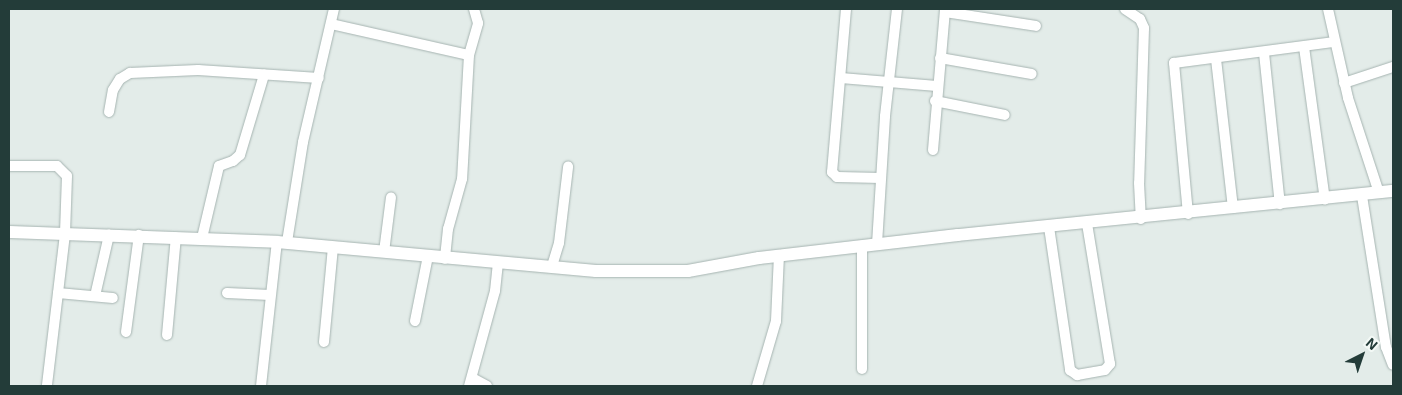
<!DOCTYPE html>
<html>
<head>
<meta charset="utf-8">
<style>
  body { margin:0 }
  #map { position:relative; width:1402px; height:395px; overflow:hidden; background:#e3ece9; font-family:"Exo 2",sans-serif }
  div>[style] { position:absolute }
  .roads { filter:drop-shadow(0 0 1px #a6b4b1) drop-shadow(0 0 1px #a6b4b1) }
  .minor>* { height:10px; margin:-5px; padding:0 5px; transform-origin:5px; border-radius:5px; background:#fff }
  .tertiary>* { height:12px; margin:-6px; padding:0 6px; transform-origin:6px; border-radius:6px; background:#fff }
  span { translate:-50% -50%; white-space:nowrap; text-align:center; line-height:1.15; -webkit-text-stroke:4.5px #f3f9f6; paint-order:stroke }
  .frame { position:absolute; inset:0; border:10px solid #233c39; pointer-events:none }
  .north { position:absolute; left:1337px; top:330px; width:50px; height:50px; -webkit-text-stroke:4px #f3f9f6; paint-order:stroke; rotate:41deg; font-size:14px; font-weight:700; line-height:20px; text-align:center; color:#233c39 }
  .north::after { content:''; display:block; margin:auto; width:18px; height:22px; background:#233c39; clip-path:polygon(50% 0,100% 100%,50% 72%,0 100%) }
</style>
</head>
<body>
<div id="map">
  <div class="roads">
    <div class="minor">
      <i style="left:846px;top:9px;width:164px;rotate:94.9deg"></i>
      <i style="left:832px;top:172px;width:7px;rotate:45deg"></i>
      <i style="left:837px;top:177px;width:44px;rotate:1.3deg"></i>
      <i style="left:1125px;top:9px;width:18px;rotate:34deg"></i>
      <i style="left:1140px;top:19px;width:10px;rotate:66deg"></i>
      <i style="left:1144px;top:28px;width:155px;rotate:91.8deg"></i>
      <i style="left:1139px;top:183px;width:36px;rotate:87deg"></i>
      <i style="left:1328px;top:9px;width:91px;rotate:77.3deg"></i>
      <i style="left:1348px;top:98px;width:100px;rotate:71.9deg"></i>
      <i style="left:945px;top:12px;width:92px;rotate:8.7deg"></i>
      <i style="left:331px;top:24px;width:141px;rotate:12.7deg"></i>
      <i style="left:469px;top:55px;width:124px;rotate:93.2deg"></i>
      <i style="left:462px;top:179px;width:52px;rotate:105.6deg"></i>
      <i style="left:448px;top:229px;width:30px;rotate:96deg"></i>
      <i style="left:1304px;top:47px;width:154px;rotate:82.2deg"></i>
      <i style="left:1264px;top:53px;width:152px;rotate:84deg"></i>
      <i style="left:469px;top:55px;width:33px;rotate:-74deg"></i>
      <i style="left:478px;top:23px;width:15px;rotate:-106deg"></i>
      <i style="left:940px;top:58px;width:93px;rotate:9.9deg"></i>
      <i style="left:1216px;top:59px;width:150px;rotate:83.5deg"></i>
      <i style="left:841px;top:78px;width:96px;rotate:4.8deg"></i>
      <i style="left:1344px;top:83px;width:52px;rotate:-18.1deg"></i>
      <i style="left:935px;top:101px;width:71px;rotate:11.3deg"></i>
      <i style="left:109px;top:112px;width:22px;rotate:-80deg"></i>
      <i style="left:113px;top:90px;width:13px;rotate:-58deg"></i>
      <i style="left:120px;top:79px;width:12px;rotate:-31deg"></i>
      <i style="left:130px;top:73px;width:68px;rotate:-2.5deg"></i>
      <i style="left:198px;top:70px;width:121px;rotate:3.8deg"></i>
      <i style="left:933px;top:150px;width:142px;rotate:-85.1deg"></i>
      <i style="left:9px;top:166px;width:48px"></i>
      <i style="left:57px;top:166px;width:14px;rotate:45deg"></i>
      <i style="left:67px;top:176px;width:58px;rotate:92deg"></i>
      <i style="left:65px;top:234px;width:153px;rotate:96.8deg"></i>
      <i style="left:1362px;top:196px;width:153px;rotate:81deg"></i>
      <i style="left:1386px;top:347px;width:19px;rotate:69deg"></i>
      <i style="left:1188px;top:214px;width:152px;rotate:-95.3deg"></i>
      <i style="left:1174px;top:63px;width:160px;rotate:-7.5deg"></i>
      <i style="left:1049px;top:227px;width:145px;rotate:81.6deg"></i>
      <i style="left:1070px;top:370px;width:9px;rotate:36deg"></i>
      <i style="left:1077px;top:375px;width:28px;rotate:-10deg"></i>
      <i style="left:1105px;top:370px;width:8px;rotate:-50deg"></i>
      <i style="left:1110px;top:364px;width:142px;rotate:-99.3deg"></i>
      <i style="left:202px;top:238px;width:74px;rotate:-76.7deg"></i>
      <i style="left:219px;top:166px;width:15px;rotate:-20deg"></i>
      <i style="left:233px;top:161px;width:9px;rotate:-41deg"></i>
      <i style="left:240px;top:155px;width:84px;rotate:-73.3deg"></i>
      <i style="left:287px;top:242px;width:101px;rotate:-80.9deg"></i>
      <i style="left:303px;top:142px;width:137px;rotate:-76.9deg"></i>
      <i style="left:877px;top:244px;width:128px;rotate:-86.4deg"></i>
      <i style="left:885px;top:116px;width:108px;rotate:-83.6deg"></i>
      <i style="left:384px;top:252px;width:55px;rotate:-82.7deg"></i>
      <i style="left:552px;top:266px;width:24px;rotate:-73deg"></i>
      <i style="left:559px;top:243px;width:77px;rotate:-83.2deg"></i>
      <i style="left:58px;top:293px;width:55px;rotate:5.2deg"></i>
      <i style="left:227px;top:293px;width:43px;rotate:2.7deg"></i>
      <i style="left:95px;top:296px;width:63px;rotate:-77.1deg"></i>
      <i style="left:415px;top:321px;width:66px;rotate:-78.7deg"></i>
      <i style="left:126px;top:332px;width:98px;rotate:-82.4deg"></i>
      <i style="left:167px;top:335px;width:98px;rotate:-84.8deg"></i>
      <i style="left:324px;top:342px;width:95px;rotate:-84.6deg"></i>
      <i style="left:862px;top:369px;width:123px;rotate:-90deg"></i>
      <i style="left:472px;top:378px;width:17px;rotate:28deg"></i>
      <i style="left:261px;top:386px;width:145px;rotate:-83.7deg"></i>
      <i style="left:469px;top:386px;width:98px;rotate:-74.7deg"></i>
      <i style="left:495px;top:291px;width:28px;rotate:-84deg"></i>
      <i style="left:757px;top:386px;width:68px;rotate:-73.7deg"></i>
      <i style="left:776px;top:321px;width:66px;rotate:-87.4deg"></i>
    </div>
    <div class="tertiary">
      <i style="left:9px;top:232px;width:268px;rotate:2.1deg"></i>
      <i style="left:277px;top:242px;width:320px;rotate:5.2deg"></i>
      <i style="left:596px;top:271px;width:92px"></i>
      <i style="left:688px;top:271px;width:72px;rotate:-10.4deg"></i>
      <i style="left:759px;top:258px;width:200px;rotate:-6.6deg"></i>
      <i style="left:958px;top:235px;width:437px;rotate:-5.8deg"></i>
    </div>
  </div>
  <div class="frame"></div>
  <div class="north">N</div>
</div>
</body>
</html>
